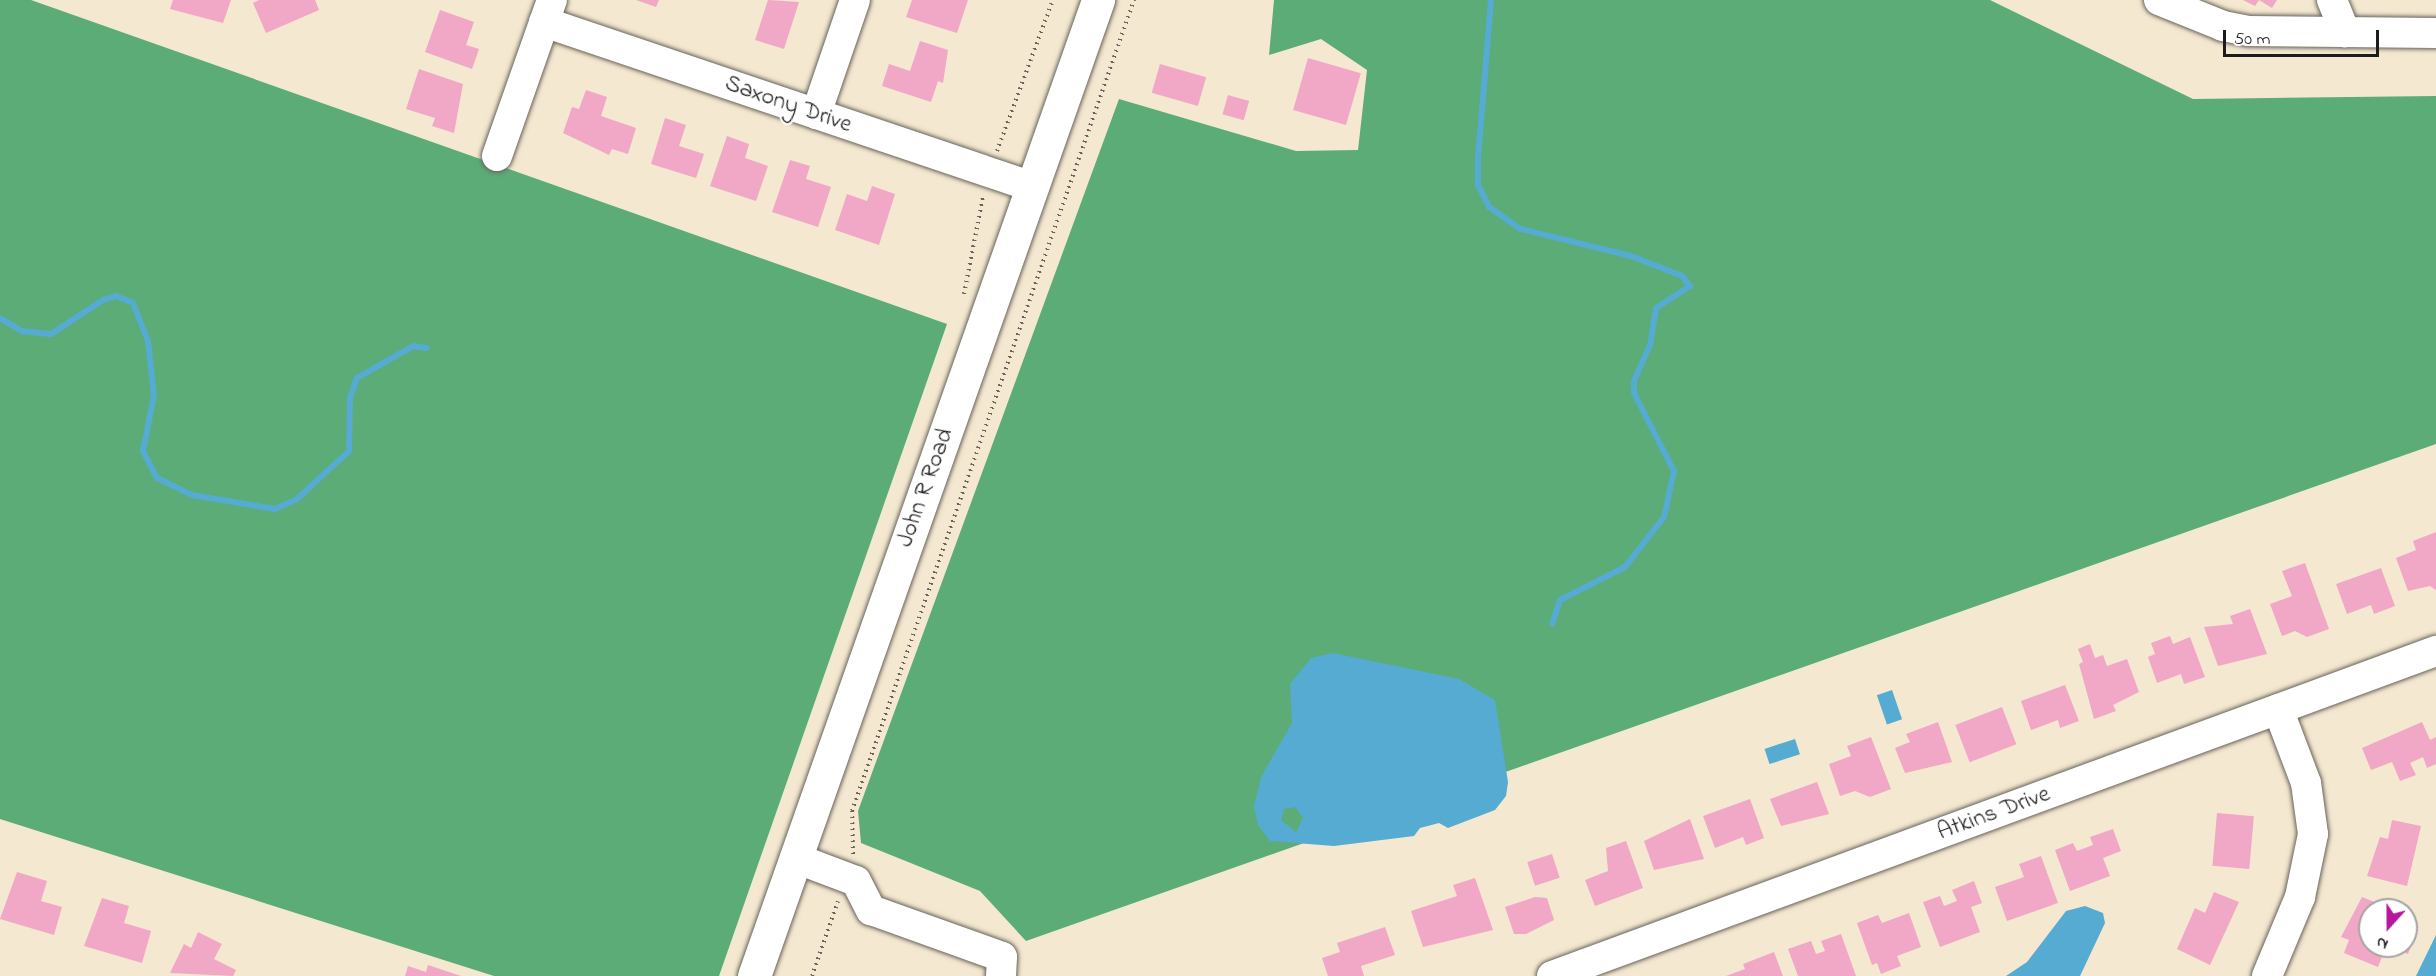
<!DOCTYPE html>
<html>
<head>
<meta charset="utf-8">
<style>
  body { margin:0 }
  #map { position:relative; width:2436px; height:976px; overflow:hidden; background:#f4e8d0; font-family:"Indie Flower",sans-serif }
  div>[style] { position:absolute }
  .forest>* { inset:0; background:#5cac78 }
  .water>* { inset:0; background:#55abd1; transform-origin:0 0 }
  .stream>* { height:6px; margin:-3px; padding:0 3px; transform-origin:3px; border-radius:3px; background:#55abd1 }
  .building>* { inset:0; background:#f1a7c6; transform-origin:0 0 }
  .path>* { height:4px; margin-top:-2px; transform-origin:0; background:repeating-linear-gradient(90deg,#68635b 0 1.5px,transparent 0 6px) }
  .roads { filter:drop-shadow(0 0 2px #68635b) drop-shadow(0 0 2px #68635b) }
  .minor>* { height:30px; margin:-15px; padding:0 15px; transform-origin:15px; border-radius:15px; background:#fff }
  .major>* { height:33px; margin:-16.5px; padding:0 16.5px; transform-origin:16.5px; border-radius:16.5px; background:#fff }
  span { translate:-50% -50%; white-space:nowrap; text-align:center; line-height:1.15; -webkit-text-stroke:4.5px #fff; paint-order:stroke }
  .street-label { font-size:24px; color:#1c1c1c }
  .north { position:absolute; left:2358px; top:898px; width:60px; height:60px; box-sizing:border-box; background:#fff; border:2px solid #a4a4a4; border-radius:50%; rotate:201deg; font-size:16px; font-weight:700; line-height:24px; text-align:center; color:#1c1c1c }
  .north::after { content:''; display:block; margin:auto; width:21px; height:27px; background:#b5179e; clip-path:polygon(50% 0,100% 100%,50% 72%,0 100%) }
  .scale { position:absolute; left:2223px; top:30px; width:156px; height:27px; box-sizing:border-box; border:3px solid #1c1c1c; border-top:0; padding-left:8px; font-size:18px; line-height:21px; white-space:nowrap; color:#1c1c1c; -webkit-text-stroke:4px #fff; paint-order:stroke }
</style>
</head>
<body>
<div id="map">
  <div class="forest">
    <i style="clip-path:polygon(0 0,31px 0,947px 324px,719px 976px,494px 976px,0 819px)"></i>
    <i style="clip-path:polygon(1274px 0,1990px 0,2193px 99px,2436px 96px,2436px 444px,1026px 941px,980px 891px,861px 843px,858px 811px,1119px 99px,1296px 151px,1358px 150px,1367px 70px,1321px 39px,1269px 55px)"></i>
  </div>
  <div class="water">
    <i style="clip-path:polygon(evenodd,1333px 653px,1459px 679px,1495px 700px,1508px 782px,1506px 796px,1495px 810px,1448px 828px,1439px 823px,1420px 828px,1414px 836px,1334px 846px,1270px 841px,1258px 825px,1254px 806px,1261px 777px,1292px 723px,1290px 684px,1311px 658px,1333px 653px,1295px 807px,1303px 818px,1296px 832px,1281px 820px,1284px 809px,1295px 807px)"></i>
    <i style="left:1892px;top:690px;width:31px;height:16px;rotate:71deg"></i>
    <i style="left:1795px;top:739px;width:16px;height:32px;rotate:72deg"></i>
    <i style="clip-path:polygon(2085px 906px,2103px 913px,2105px 923px,2080px 976px,2006px 976px,2027px 962px,2066px 911px)"></i>
    <i style="clip-path:polygon(2436px 935px,2436px 976px,2416px 976px)"></i>
  </div>
  <div class="stream">
    <i style="left:1491px;top:0;width:159px;rotate:94.7deg"></i>
    <i style="left:1478px;top:158px;width:27px;rotate:90deg"></i>
    <i style="left:1478px;top:185px;width:25px;rotate:63deg"></i>
    <i style="left:1489px;top:207px;width:39px;rotate:35deg"></i>
    <i style="left:1521px;top:229px;width:113px;rotate:13.8deg"></i>
    <i style="left:1631px;top:256px;width:55px;rotate:21.4deg"></i>
    <i style="left:1682px;top:276px;width:13px;rotate:51deg"></i>
    <i style="left:1690px;top:286px;width:40px;rotate:147.1deg"></i>
    <i style="left:1656px;top:308px;width:37px;rotate:99deg"></i>
    <i style="left:1650px;top:345px;width:39px;rotate:114deg"></i>
    <i style="left:1634px;top:381px;width:12px;rotate:90deg"></i>
    <i style="left:1634px;top:393px;width:88px;rotate:62.9deg"></i>
    <i style="left:1674px;top:471px;width:47px;rotate:102.3deg"></i>
    <i style="left:1664px;top:517px;width:63px;rotate:128deg"></i>
    <i style="left:1625px;top:567px;width:73px;rotate:153.1deg"></i>
    <i style="left:1560px;top:600px;width:25px;rotate:108deg"></i>
    <i style="left:0;top:318px;width:26px;rotate:31deg"></i>
    <i style="left:22px;top:331px;width:29px;rotate:6deg"></i>
    <i style="left:51px;top:334px;width:62px;rotate:-33.2deg"></i>
    <i style="left:103px;top:300px;width:14px;rotate:-17deg"></i>
    <i style="left:116px;top:296px;width:18px;rotate:22deg"></i>
    <i style="left:133px;top:303px;width:41px;rotate:68.5deg"></i>
    <i style="left:148px;top:341px;width:54px;rotate:83.7deg"></i>
    <i style="left:154px;top:395px;width:57px;rotate:101.1deg"></i>
    <i style="left:143px;top:451px;width:30px;rotate:63deg"></i>
    <i style="left:157px;top:478px;width:39px;rotate:26deg"></i>
    <i style="left:192px;top:495px;width:84px;rotate:9.6deg"></i>
    <i style="left:275px;top:509px;width:24px;rotate:-24deg"></i>
    <i style="left:297px;top:499px;width:71px;rotate:-42.7deg"></i>
    <i style="left:349px;top:451px;width:53px;rotate:-88.9deg"></i>
    <i style="left:350px;top:398px;width:21px;rotate:-71deg"></i>
    <i style="left:357px;top:378px;width:64px;rotate:-29.7deg"></i>
    <i style="left:413px;top:346px;width:14px;rotate:8deg"></i>
  </div>
  <div class="building">
    <i style="clip-path:polygon(173px 0,231px 0,223px 23px,170px 9px)"></i>
    <i style="clip-path:polygon(259px 0,315px 0,319px 10px,266px 33px,253px 3px)"></i>
    <i style="clip-path:polygon(636px 0,659px 0,656px 7px)"></i>
    <i style="clip-path:polygon(768px 0,799px 2px,784px 49px,755px 40px)"></i>
    <i style="clip-path:polygon(912px 0,968px 0,957px 33px,906px 17px)"></i>
    <i style="clip-path:polygon(2243px 0,2277px 0,2272px 8px,2259px 0,2255px 6px)"></i>
    <i style="clip-path:polygon(440px 10px,474px 22px,466px 45px,479px 49px,472px 69px,425px 52px)"></i>
    <i style="clip-path:polygon(920px 41px,948px 50px,943px 83px,938px 81px,931px 102px,882px 86px,889px 64px,910px 71px)"></i>
    <i style="left:1308px;top:58px;width:55px;height:54px;rotate:16deg"></i>
    <i style="left:1160px;top:64px;width:48px;height:30px;rotate:16deg"></i>
    <i style="clip-path:polygon(419px 69px,463px 84px,454px 133px,432px 126px,435px 118px,406px 109px)"></i>
    <i style="clip-path:polygon(586px 90px,607px 97px,601px 116px,636px 128px,628px 154px,612px 149px,609px 155px,563px 133px,572px 107px,579px 109px)"></i>
    <i style="left:1228px;top:95px;width:22px;height:20px;rotate:16deg"></i>
    <i style="clip-path:polygon(665px 118px,686px 125px,679px 146px,704px 154px,696px 178px,651px 164px)"></i>
    <i style="clip-path:polygon(727px 136px,749px 144px,745px 158px,768px 166px,756px 201px,710px 186px)"></i>
    <i style="clip-path:polygon(790px 160px,810px 166px,806px 179px,831px 187px,818px 227px,772px 212px)"></i>
    <i style="clip-path:polygon(872px 186px,895px 194px,879px 245px,835px 230px,847px 194px,867px 201px)"></i>
    <i style="clip-path:polygon(2436px 532px,2436px 590px,2430px 586px,2408px 591px,2396px 558px,2416px 550px,2413px 541px)"></i>
    <i style="clip-path:polygon(2305px 563px,2329px 629px,2307px 637px,2295px 631px,2282px 636px,2270px 604px,2292px 596px,2282px 571px)"></i>
    <i style="clip-path:polygon(2381px 568px,2395px 606px,2374px 614px,2371px 605px,2347px 614px,2336px 584px)"></i>
    <i style="clip-path:polygon(2250px 609px,2267px 654px,2218px 666px,2204px 627px,2233px 624px,2230px 616px)"></i>
    <i style="clip-path:polygon(2170px 636px,2173px 644px,2190px 637px,2205px 677px,2184px 684px,2181px 674px,2157px 683px,2148px 657px,2155px 654px,2151px 643px)"></i>
    <i style="clip-path:polygon(2090px 644px,2095px 658px,2103px 655px,2107px 666px,2127px 659px,2139px 692px,2113px 705px,2116px 711px,2094px 719px,2079px 664px,2083px 662px,2078px 649px)"></i>
    <i style="clip-path:polygon(2065px 685px,2079px 721px,2060px 728px,2058px 720px,2031px 730px,2021px 701px)"></i>
    <i style="left:2002px;top:707px;width:40px;height:50px;rotate:69deg"></i>
    <i style="clip-path:polygon(1938px 722px,1952px 762px,1905px 773px,1895px 748px,1910px 742px,1906px 734px)"></i>
    <i style="clip-path:polygon(2422px 722px,2430px 740px,2436px 737px,2436px 764px,2427px 768px,2423px 757px,2410px 763px,2416px 775px,2400px 781px,2392px 762px,2371px 770px,2362px 748px)"></i>
    <i style="clip-path:polygon(1871px 737px,1891px 789px,1870px 797px,1855px 791px,1840px 796px,1829px 764px,1851px 756px,1847px 746px)"></i>
    <i style="clip-path:polygon(1817px 782px,1829px 814px,1781px 826px,1770px 799px)"></i>
    <i style="clip-path:polygon(1750px 799px,1764px 838px,1746px 845px,1743px 837px,1715px 848px,1703px 816px)"></i>
    <i style="left:2217px;top:813px;width:37px;height:53px;rotate:5deg"></i>
    <i style="clip-path:polygon(1690px 819px,1704px 859px,1654px 870px,1644px 841px)"></i>
    <i style="clip-path:polygon(2392px 820px,2421px 826px,2407px 886px,2367px 876px,2380px 837px,2388px 839px)"></i>
    <i style="clip-path:polygon(2113px 829px,2121px 851px,2103px 858px,2110px 876px,2070px 891px,2055px 850px,2073px 843px,2077px 851px,2093px 845px,2090px 837px)"></i>
    <i style="clip-path:polygon(1626px 841px,1643px 888px,1595px 906px,1585px 880px,1608px 871px,1606px 848px)"></i>
    <i style="left:1552px;top:854px;width:25px;height:26px;rotate:72deg"></i>
    <i style="clip-path:polygon(2041px 856px,2058px 903px,2007px 921px,1995px 887px,2024px 877px,2019px 864px)"></i>
    <i style="clip-path:polygon(17px 872px,47px 881px,41px 901px,62px 907px,54px 935px,0 919px)"></i>
    <i style="clip-path:polygon(1475px 878px,1493px 930px,1423px 947px,1411px 911px,1457px 896px,1453px 885px)"></i>
    <i style="clip-path:polygon(1974px 881px,1982px 903px,1971px 907px,1980px 932px,1940px 947px,1923px 902px,1940px 896px,1944px 906px,1957px 901px,1952px 890px)"></i>
    <i style="clip-path:polygon(2214px 892px,2239px 902px,2210px 965px,2177px 949px,2195px 908px,2205px 913px)"></i>
    <i style="clip-path:polygon(1535px 897px,1547px 898px,1554px 920px,1526px 934px,1514px 934px,1505px 907px)"></i>
    <i style="clip-path:polygon(2362px 897px,2387px 907px,2370px 910px,2370px 946px,2386px 946px,2378px 967px,2344px 953px,2349px 940px,2341px 937px)"></i>
    <i style="clip-path:polygon(102px 898px,129px 906px,124px 923px,151px 931px,142px 963px,84px 946px)"></i>
    <i style="clip-path:polygon(1909px 913px,1921px 947px,1897px 956px,1901px 966px,1881px 974px,1877px 963px,1872px 965px,1857px 923px,1878px 915px,1882px 923px)"></i>
    <i style="clip-path:polygon(2406px 926px,2417px 930px,2408px 954px,2390px 946px,2406px 946px)"></i>
    <i style="clip-path:polygon(1385px 927px,1395px 955px,1361px 966px,1364px 976px,1328px 976px,1322px 958px,1340px 952px,1337px 943px)"></i>
    <i style="clip-path:polygon(198px 932px,222px 944px,214px 959px,236px 970px,233px 976px,170px 973px,184px 944px,191px 948px)"></i>
    <i style="clip-path:polygon(1841px 934px,1856px 976px,1798px 976px,1788px 949px,1811px 941px,1816px 954px,1825px 951px,1821px 941px)"></i>
    <i style="clip-path:polygon(1774px 952px,1783px 976px,1726px 976px,1745px 969px,1743px 964px)"></i>
    <i style="clip-path:polygon(428px 965px,461px 976px,405px 976px,408px 966px,426px 972px)"></i>
  </div>
  <div class="path">
    <i style="left:997px;top:151px;width:161px;rotate:-69.7deg"></i>
    <i style="left:964px;top:294px;width:100px;rotate:-79deg"></i>
    <i style="left:853px;top:854px;width:43px;rotate:-91.3deg"></i>
    <i style="left:852px;top:811px;width:859px;rotate:-70.83deg"></i>
    <i style="left:812px;top:976px;width:79px;rotate:-70.9deg"></i>
  </div>
  <div class="roads">
    <div class="minor">
      <i style="left:2159px;top:0;width:69px;rotate:22.1deg"></i>
      <i style="left:2223px;top:26px;width:26px;rotate:11deg"></i>
      <i style="left:2249px;top:31px;width:187px;rotate:0.6deg"></i>
      <i style="left:2332px;top:0;width:35px;rotate:68deg"></i>
      <i style="left:544px;top:22px;width:516px;rotate:18.65deg"></i>
      <i style="left:816px;top:114px;width:120px;rotate:-71.1deg"></i>
      <i style="left:497px;top:156px;width:165px;rotate:-70.6deg"></i>
      <i style="left:795px;top:858px;width:65px;rotate:20.7deg"></i>
      <i style="left:856px;top:881px;width:33px;rotate:63deg"></i>
      <i style="left:871px;top:910px;width:139px;rotate:19.7deg"></i>
      <i style="left:1002px;top:957px;width:19px;rotate:93deg"></i>
      <i style="left:1552px;top:976px;width:942px;rotate:-20.19deg"></i>
      <i style="left:2267px;top:976px;width:86px;rotate:-67.3deg"></i>
      <i style="left:2300px;top:897px;width:64px;rotate:-78.3deg"></i>
      <i style="left:2313px;top:834px;width:51px;rotate:-97.8deg"></i>
      <i style="left:2306px;top:783px;width:79px;rotate:-110.7deg"></i>
    </div>
    <div class="major">
      <i style="left:754px;top:976px;width:1035px;rotate:-70.58deg"></i>
    </div>
  </div>
  <div class="street-label">
    <span style="left:788px;top:105px;rotate:19deg">Saxony Drive</span>
    <span style="left:926px;top:488px;rotate:-70deg">John R Road</span>
    <span style="left:1994px;top:814px;rotate:-20deg">Atkins Drive</span>
  </div>
  <div class="north">N</div>
  <div class="scale">50 m</div>
</div>
</body>
</html>
